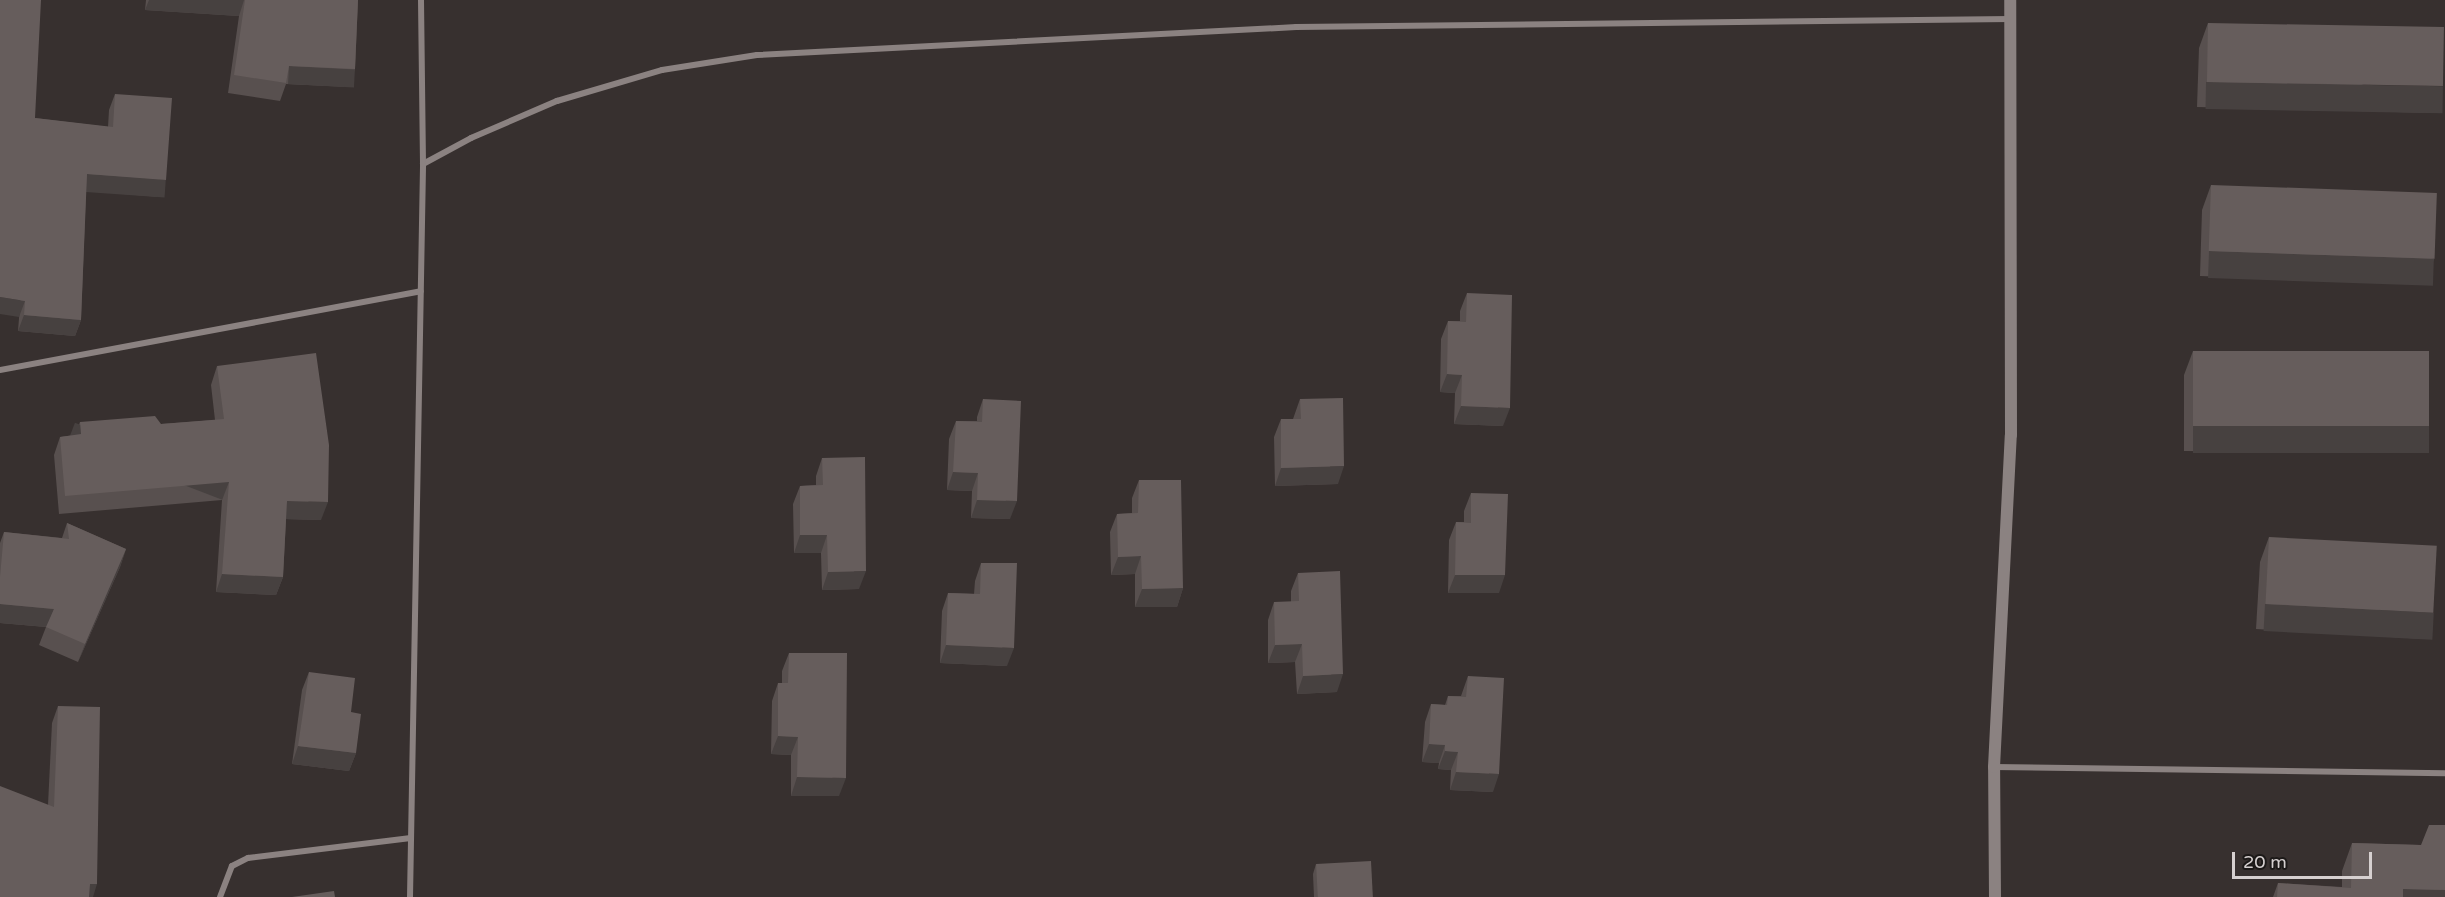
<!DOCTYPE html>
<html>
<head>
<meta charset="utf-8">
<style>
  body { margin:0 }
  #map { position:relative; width:2445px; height:897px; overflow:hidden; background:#37302f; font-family:"Varela Round",sans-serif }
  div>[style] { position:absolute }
  .street>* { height:6px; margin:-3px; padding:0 3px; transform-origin:3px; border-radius:3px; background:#8b8281 }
  .secondary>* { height:12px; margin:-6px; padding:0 6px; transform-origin:6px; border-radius:6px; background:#8b8281 }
  .wall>* { inset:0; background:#58504f }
  .shaded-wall>* { inset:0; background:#474140; transform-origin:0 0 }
  .building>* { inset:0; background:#665d5c; transform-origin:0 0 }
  span { translate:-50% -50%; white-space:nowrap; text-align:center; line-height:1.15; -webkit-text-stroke:5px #1c1918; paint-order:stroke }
  .scale { position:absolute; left:2232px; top:852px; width:140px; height:27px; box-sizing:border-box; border:3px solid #d6d0d0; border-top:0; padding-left:8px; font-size:18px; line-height:21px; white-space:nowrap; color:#d6d0d0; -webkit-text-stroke:4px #1c1918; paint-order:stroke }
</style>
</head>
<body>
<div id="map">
  <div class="street">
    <i style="left:423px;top:164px;width:55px;rotate:-28.4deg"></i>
    <i style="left:471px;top:138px;width:94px;rotate:-23.3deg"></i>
    <i style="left:557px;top:101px;width:109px;rotate:-16.4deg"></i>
    <i style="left:662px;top:70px;width:96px;rotate:-9deg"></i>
    <i style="left:757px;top:55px;width:540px;rotate:-2.97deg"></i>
    <i style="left:1296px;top:27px;width:715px;rotate:-0.64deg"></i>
    <i style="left:0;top:370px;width:428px;rotate:-10.6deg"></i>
    <i style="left:1994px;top:767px;width:451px;rotate:0.8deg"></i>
    <i style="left:220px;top:897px;width:33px;rotate:-69deg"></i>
    <i style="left:232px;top:866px;width:18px;rotate:-27deg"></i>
    <i style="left:248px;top:858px;width:164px;rotate:-7deg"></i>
    <i style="left:410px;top:897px;width:733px;rotate:-88.98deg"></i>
    <i style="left:423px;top:164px;width:164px;rotate:-90.7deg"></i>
  </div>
  <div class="secondary">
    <i style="left:1995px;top:897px;width:130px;rotate:-90.4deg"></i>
    <i style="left:1994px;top:767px;width:332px;rotate:-87.1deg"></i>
    <i style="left:2011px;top:435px;width:435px;rotate:-90.1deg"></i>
  </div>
  <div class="wall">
    <i style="clip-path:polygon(146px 0,358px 0,355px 69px,349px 87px,286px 84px,280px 101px,228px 93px,239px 16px,145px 10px)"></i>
    <i style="clip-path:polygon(2208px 23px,2434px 113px,2197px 107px,2199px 48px)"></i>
    <i style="clip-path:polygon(115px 94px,160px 197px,86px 191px,81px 320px,75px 336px,18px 331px,35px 118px,108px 127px,109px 110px)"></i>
    <i style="clip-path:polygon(2211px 185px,2434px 259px,2425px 284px,2200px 276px,2202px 210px)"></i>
    <i style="clip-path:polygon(1467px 293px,1503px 426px,1454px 424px,1455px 393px,1440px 392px,1441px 339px,1448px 321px,1460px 321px,1460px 311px)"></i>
    <i style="clip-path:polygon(2193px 351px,2419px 453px,2184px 451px,2184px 375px)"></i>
    <i style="clip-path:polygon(217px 366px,321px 520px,286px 519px,283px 577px,276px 595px,216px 592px,222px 500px,59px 514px,54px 455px,60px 437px,75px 435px,80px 422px,161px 424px,215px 420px,211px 385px)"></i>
    <i style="clip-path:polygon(983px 399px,1010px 519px,971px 518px,972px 491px,947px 490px,949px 439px,956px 421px,977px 421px,977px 417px)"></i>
    <i style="clip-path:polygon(1300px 399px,1338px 484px,1275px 486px,1274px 437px,1281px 419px,1293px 419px)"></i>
    <i style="clip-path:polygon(822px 458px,859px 589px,822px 590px,821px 553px,794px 553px,793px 504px,800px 486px,816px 485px,816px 476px)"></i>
    <i style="clip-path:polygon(1139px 480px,1183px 588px,1177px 607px,1135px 607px,1135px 574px,1111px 575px,1110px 532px,1117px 514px,1132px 513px,1132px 498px)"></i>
    <i style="clip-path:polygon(1471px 493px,1499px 593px,1448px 593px,1449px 540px,1456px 522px,1464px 522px,1464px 511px)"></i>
    <i style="clip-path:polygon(67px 523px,126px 549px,120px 567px,78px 662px,39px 645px,46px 627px,0 623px,0 543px,4px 532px,62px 538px)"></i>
    <i style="clip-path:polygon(2269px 537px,2424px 639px,2256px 629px,2260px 562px)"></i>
    <i style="clip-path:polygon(981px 563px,1007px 666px,940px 663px,942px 611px,948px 593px,974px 594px,975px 581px)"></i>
    <i style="clip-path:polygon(1298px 573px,1337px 692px,1297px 694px,1295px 662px,1268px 663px,1268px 620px,1274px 602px,1291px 602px,1291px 591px)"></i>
    <i style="clip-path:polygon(789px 653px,839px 796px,791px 796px,791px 755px,771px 754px,772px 701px,778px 683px,782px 683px,782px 671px)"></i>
    <i style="clip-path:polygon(309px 672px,351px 712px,356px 753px,349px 771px,292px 764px,302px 690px)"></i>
    <i style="clip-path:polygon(1468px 676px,1493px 792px,1450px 790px,1451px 770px,1438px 769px,1439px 763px,1422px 762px,1425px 722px,1431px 704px,1445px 705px,1448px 696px,1461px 696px)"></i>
    <i style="clip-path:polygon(58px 706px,93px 897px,48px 805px,52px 723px)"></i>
    <i style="clip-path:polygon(2352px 843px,2421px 845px,2445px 897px,2273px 897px,2278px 883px,2342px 887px,2342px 871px)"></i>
    <i style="clip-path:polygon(1316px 864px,1373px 897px,1314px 897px,1313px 874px)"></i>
  </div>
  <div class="shaded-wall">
    <i style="clip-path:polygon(149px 0,244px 0,239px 16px,145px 10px)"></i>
    <i style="left:289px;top:66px;width:66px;height:18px;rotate:3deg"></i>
    <i style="left:2206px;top:82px;width:237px;height:27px;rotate:1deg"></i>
    <i style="left:87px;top:174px;width:79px;height:18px;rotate:4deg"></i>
    <i style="left:2209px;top:251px;width:225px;height:27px;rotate:2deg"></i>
    <i style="clip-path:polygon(0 297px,25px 301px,19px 317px,0 314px)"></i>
    <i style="clip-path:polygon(24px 315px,81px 320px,75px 336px,18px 331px)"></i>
    <i style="clip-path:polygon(1447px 374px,1462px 375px,1455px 393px,1440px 392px)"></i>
    <i style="clip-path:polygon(1461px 406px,1510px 408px,1503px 426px,1454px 424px)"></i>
    <i style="left:2193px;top:426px;width:236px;height:27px"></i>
    <i style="clip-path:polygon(1344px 466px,1338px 484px,1275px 486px,1281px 468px)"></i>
    <i style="clip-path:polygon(953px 472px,978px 473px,972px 491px,947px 490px)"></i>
    <i style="left:229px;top:482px;width:19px;height:165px;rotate:111deg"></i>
    <i style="clip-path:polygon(977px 500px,1017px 501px,1010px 519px,971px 518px)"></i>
    <i style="clip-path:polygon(287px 501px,328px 502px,321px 520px,281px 519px)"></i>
    <i style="clip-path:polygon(800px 535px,827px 535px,821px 553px,794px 553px)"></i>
    <i style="clip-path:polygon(126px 549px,120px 567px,78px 662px,85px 644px)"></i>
    <i style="clip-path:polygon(1141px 556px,1135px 574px,1111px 575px,1118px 557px)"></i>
    <i style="clip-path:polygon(866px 571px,859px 589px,822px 590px,828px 572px)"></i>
    <i style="clip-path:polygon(222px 574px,283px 577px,276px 595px,216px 592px)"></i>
    <i style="clip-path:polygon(1455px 575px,1505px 575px,1499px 593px,1448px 593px)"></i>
    <i style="clip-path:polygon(1183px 588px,1177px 607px,1135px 607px,1142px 589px)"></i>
    <i style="clip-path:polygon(0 604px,54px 609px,47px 627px,0 623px)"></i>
    <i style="left:2265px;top:604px;width:169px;height:27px;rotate:3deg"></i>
    <i style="clip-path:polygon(1302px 644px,1295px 662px,1268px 663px,1275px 645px)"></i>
    <i style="clip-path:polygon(946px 645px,1014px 648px,1007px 666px,940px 663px)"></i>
    <i style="clip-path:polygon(1343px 674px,1337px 692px,1297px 694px,1303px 676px)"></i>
    <i style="clip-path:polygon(778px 736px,798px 737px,791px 755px,771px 754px)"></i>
    <i style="clip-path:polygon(1429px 744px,1445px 745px,1439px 763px,1422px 762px)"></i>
    <i style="clip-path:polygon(298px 746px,356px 753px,349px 771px,292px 764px)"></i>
    <i style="clip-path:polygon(1445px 751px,1458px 752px,1451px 770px,1438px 769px)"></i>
    <i style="clip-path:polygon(1456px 772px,1499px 774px,1493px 792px,1450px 790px)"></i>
    <i style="clip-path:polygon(797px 777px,846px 778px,839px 796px,791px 796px)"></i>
    <i style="clip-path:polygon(90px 884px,97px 884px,93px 897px,85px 897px)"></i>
    <i style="clip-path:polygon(2403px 889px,2445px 890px,2445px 897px,2401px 897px)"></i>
  </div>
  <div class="building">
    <i style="clip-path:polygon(0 0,41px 0,35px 118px,113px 127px,115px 94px,172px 98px,166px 180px,87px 174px,81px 320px,24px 315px,25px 301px,0 297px)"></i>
    <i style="clip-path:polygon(245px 0,358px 0,355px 69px,289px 66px,286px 83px,234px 75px)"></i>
    <i style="left:2208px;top:23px;width:236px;height:59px;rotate:1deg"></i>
    <i style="left:2211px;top:185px;width:226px;height:66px;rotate:2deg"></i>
    <i style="clip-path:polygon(1467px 293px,1512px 295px,1510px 408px,1461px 406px,1462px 375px,1447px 374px,1448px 321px,1466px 322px)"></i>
    <i style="left:2193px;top:351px;width:236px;height:75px"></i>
    <i style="clip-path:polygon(316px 353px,329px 445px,328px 502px,287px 501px,283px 577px,222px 574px,229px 482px,65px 496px,60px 437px,81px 434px,80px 422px,155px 416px,161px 424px,224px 419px,217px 366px)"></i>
    <i style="clip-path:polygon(1343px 398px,1344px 466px,1281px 468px,1281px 419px,1301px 419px,1300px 399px)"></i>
    <i style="clip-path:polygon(983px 399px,1021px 401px,1017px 501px,977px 500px,978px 473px,953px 472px,956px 421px,982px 422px)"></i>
    <i style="clip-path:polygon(865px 457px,866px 571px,828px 572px,827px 535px,800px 535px,800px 486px,823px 485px,822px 458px)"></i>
    <i style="clip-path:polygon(1139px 480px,1181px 480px,1183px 588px,1142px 589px,1141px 556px,1118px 557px,1117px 514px,1138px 513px)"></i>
    <i style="clip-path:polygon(1471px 493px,1508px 494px,1505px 575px,1455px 575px,1456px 522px,1471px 523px)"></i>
    <i style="clip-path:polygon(67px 523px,126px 549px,85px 644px,46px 627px,54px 609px,0 604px,0 577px,4px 532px,69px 539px)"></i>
    <i style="left:2269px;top:537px;width:168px;height:67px;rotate:3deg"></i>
    <i style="clip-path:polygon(981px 563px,1017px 563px,1014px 648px,946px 645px,948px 593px,980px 594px)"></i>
    <i style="clip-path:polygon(1340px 571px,1343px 674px,1303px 676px,1302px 644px,1275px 645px,1274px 602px,1299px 601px,1298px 573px)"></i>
    <i style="clip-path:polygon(789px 653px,847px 653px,846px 778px,797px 777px,798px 737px,778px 736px,778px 683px,788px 683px)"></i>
    <i style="clip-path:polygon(309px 672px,355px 678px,351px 712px,361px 714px,356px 753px,298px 746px)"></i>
    <i style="clip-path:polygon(1468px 676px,1504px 678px,1499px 774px,1456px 772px,1458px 752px,1445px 751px,1445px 745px,1429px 744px,1431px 704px,1447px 705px,1448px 696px,1466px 697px)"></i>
    <i style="clip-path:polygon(58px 706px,100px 707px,97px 884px,90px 884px,89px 897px,0 897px,0 786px,54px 807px)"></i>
    <i style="clip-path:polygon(2429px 825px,2445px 825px,2445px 890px,2403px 889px,2403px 897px,2277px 897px,2278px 883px,2351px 888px,2352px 843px,2421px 845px)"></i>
    <i style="left:1371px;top:861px;width:36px;height:55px;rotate:87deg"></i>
    <i style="clip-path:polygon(334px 891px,335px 897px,292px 897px)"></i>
  </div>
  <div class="scale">20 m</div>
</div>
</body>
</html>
